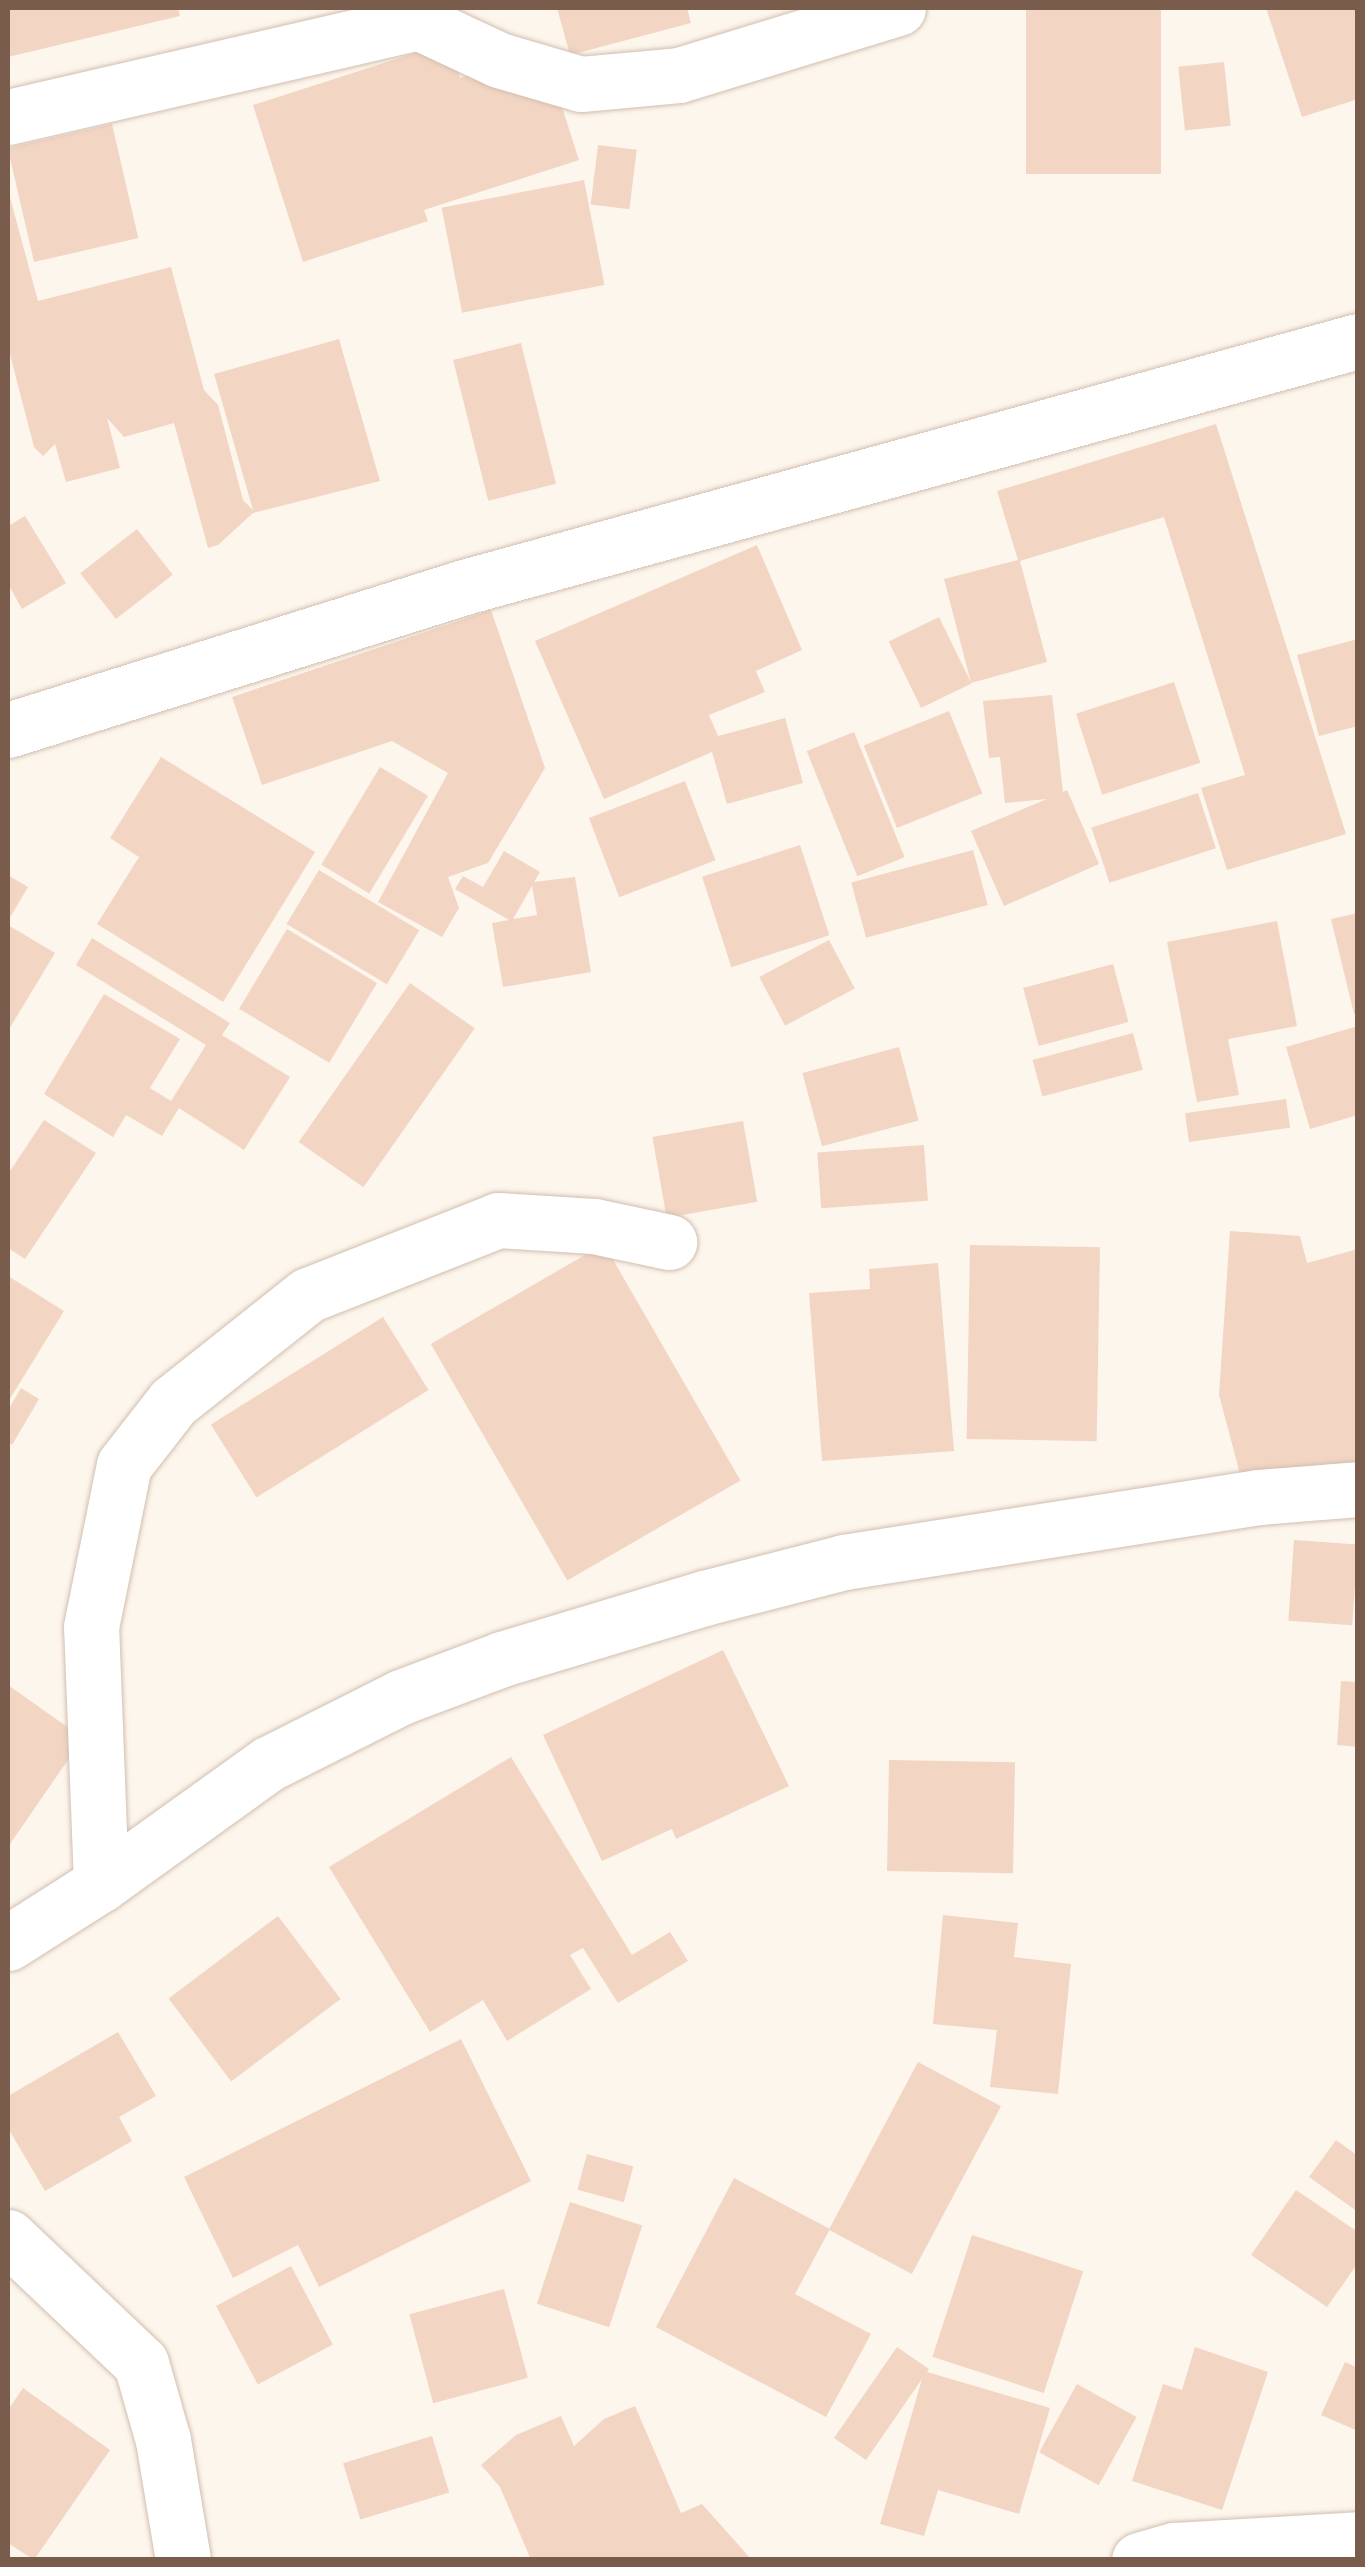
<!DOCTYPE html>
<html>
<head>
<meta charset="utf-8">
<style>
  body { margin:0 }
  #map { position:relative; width:1365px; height:2567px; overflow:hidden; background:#fdf6ec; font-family:Raleway,sans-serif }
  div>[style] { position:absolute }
  .building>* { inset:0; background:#f3d5c3; transform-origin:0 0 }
  .roads { filter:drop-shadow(0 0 2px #d1beb0) drop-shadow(0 0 2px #d1beb0) }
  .street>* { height:55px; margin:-27.5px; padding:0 27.5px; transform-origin:27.5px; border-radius:27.5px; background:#fff }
  .secondary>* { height:55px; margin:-27.5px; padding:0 27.5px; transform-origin:27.5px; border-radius:27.5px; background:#fff }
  span { translate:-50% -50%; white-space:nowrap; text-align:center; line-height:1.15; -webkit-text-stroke:8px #fffaf3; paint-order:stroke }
  .frame { position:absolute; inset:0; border:10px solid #7a5c4d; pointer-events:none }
</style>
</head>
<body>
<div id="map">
  <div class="building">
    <i style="clip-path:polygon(8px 8px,178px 8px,180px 16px,8px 57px)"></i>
    <i style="clip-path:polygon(557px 8px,687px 8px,691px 23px,570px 55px)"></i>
    <i style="left:1026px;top:8px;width:135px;height:166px"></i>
    <i style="clip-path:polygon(1266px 8px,1358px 8px,1358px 99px,1302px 117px)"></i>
    <i style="clip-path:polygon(449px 42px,460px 78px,544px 51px,579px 160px,424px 210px,428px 221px,303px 262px,253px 105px)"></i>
    <i style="left:1224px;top:62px;width:64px;height:46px;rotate:84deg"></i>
    <i style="left:112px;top:124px;width:117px;height:107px;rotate:77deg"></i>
    <i style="left:598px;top:145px;width:39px;height:60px;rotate:7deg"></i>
    <i style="left:584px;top:180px;width:107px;height:145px;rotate:79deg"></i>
    <i style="clip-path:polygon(8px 190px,38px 301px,171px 267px,204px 390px,218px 405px,243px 500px,253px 510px,214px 374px,339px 339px,380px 481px,253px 513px,218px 545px,208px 548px,174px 423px,124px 437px,107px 418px,120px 468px,66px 482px,55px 444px,43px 456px,34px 447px,8px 347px)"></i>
    <i style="left:521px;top:343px;width:145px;height:70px;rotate:76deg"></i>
    <i style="clip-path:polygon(1216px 424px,1346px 834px,1227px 870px,1201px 788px,1245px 775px,1164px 517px,1020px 561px,1047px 662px,971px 683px,944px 579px,1018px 560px,997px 491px)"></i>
    <i style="clip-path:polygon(25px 516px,66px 583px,22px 609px,8px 584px,8px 526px)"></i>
    <i style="left:137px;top:529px;width:58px;height:72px;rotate:52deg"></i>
    <i style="clip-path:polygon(757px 545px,802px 650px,756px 671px,765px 692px,709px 715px,718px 736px,785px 718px,803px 783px,727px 804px,712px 752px,604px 799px,535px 641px)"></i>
    <i style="clip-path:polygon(491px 610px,545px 768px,488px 863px,448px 877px,459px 908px,442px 937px,378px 902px,448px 773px,392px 741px,262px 785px,232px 697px)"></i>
    <i style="left:939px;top:617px;width:74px;height:56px;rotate:64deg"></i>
    <i style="clip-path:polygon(1358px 639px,1358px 726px,1319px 736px,1297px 655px)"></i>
    <i style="left:1174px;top:682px;width:85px;height:103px;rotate:72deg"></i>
    <i style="clip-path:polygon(1052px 695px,1063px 792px,1067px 790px,1099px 864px,1004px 906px,971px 831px,1047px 799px,1005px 803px,1000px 757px,989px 758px,983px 701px)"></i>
    <i style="left:949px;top:711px;width:89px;height:92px;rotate:68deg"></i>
    <i style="left:854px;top:732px;width:135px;height:51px;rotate:68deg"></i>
    <i style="clip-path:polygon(161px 757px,315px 852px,223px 1002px,97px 924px,139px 857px,110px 838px)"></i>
    <i style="left:380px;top:767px;width:56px;height:114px;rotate:31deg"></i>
    <i style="left:685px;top:781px;width:85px;height:103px;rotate:69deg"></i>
    <i style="left:1198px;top:793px;width:58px;height:112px;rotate:72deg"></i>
    <i style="left:800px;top:845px;width:95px;height:103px;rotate:72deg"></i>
    <i style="left:973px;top:850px;width:57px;height:126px;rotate:75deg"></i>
    <i style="clip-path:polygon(evenodd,504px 851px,540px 872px,534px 882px,575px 877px,591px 972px,503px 987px,492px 923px,509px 920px,455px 889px,463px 876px,483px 887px,504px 851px,532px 885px,537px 915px,513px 919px,532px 886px,532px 885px)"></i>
    <i style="left:319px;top:870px;width:117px;height:63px;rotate:31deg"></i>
    <i style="clip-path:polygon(8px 875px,28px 887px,8px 921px)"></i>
    <i style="clip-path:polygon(1358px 913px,1358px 1013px,1354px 1014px,1331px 919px)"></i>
    <i style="clip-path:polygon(1277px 921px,1297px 1026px,1228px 1039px,1239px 1095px,1197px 1102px,1167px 942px)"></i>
    <i style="clip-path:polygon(8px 925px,55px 953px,8px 1031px)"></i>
    <i style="left:287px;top:929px;width:105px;height:93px;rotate:31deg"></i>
    <i style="clip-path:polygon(92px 938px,230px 1023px,222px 1035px,290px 1077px,244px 1150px,179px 1108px,162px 1136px,126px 1115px,113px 1137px,44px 1094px,104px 994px,180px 1039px,150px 1088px,171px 1101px,206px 1045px,76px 965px)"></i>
    <i style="left:829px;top:940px;width:55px;height:79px;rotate:62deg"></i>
    <i style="left:1113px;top:964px;width:60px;height:93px;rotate:75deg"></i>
    <i style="left:410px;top:983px;width:79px;height:194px;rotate:35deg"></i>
    <i style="clip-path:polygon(1358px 1026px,1358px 1115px,1310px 1129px,1286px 1047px)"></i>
    <i style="left:1133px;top:1033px;width:38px;height:104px;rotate:75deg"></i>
    <i style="left:899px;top:1047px;width:76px;height:100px;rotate:75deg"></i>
    <i style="left:1286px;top:1099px;width:29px;height:102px;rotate:82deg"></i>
    <i style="clip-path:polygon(44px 1120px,96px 1153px,25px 1259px,8px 1248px,8px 1174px)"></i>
    <i style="left:743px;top:1121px;width:82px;height:92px;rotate:80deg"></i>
    <i style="left:924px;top:1145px;width:56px;height:107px;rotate:86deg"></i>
    <i style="clip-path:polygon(1230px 1231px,1300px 1236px,1307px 1263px,1358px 1249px,1358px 1468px,1240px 1474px,1219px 1395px)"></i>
    <i style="left:604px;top:1244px;width:273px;height:200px;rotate:60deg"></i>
    <i style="left:970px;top:1245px;width:130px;height:194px;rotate:1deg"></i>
    <i style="clip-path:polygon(938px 1263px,954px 1451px,822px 1461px,809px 1293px,870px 1289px,869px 1269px)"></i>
    <i style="clip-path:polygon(8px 1276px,64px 1311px,8px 1402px)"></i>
    <i style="left:383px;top:1317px;width:86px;height:203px;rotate:58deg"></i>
    <i style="clip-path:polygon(21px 1388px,39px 1399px,12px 1445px,8px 1442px,8px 1410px)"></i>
    <i style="left:1294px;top:1540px;width:64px;height:81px;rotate:4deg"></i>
    <i style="clip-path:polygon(723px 1650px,789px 1786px,676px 1839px,672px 1829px,602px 1861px,543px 1735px)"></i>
    <i style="clip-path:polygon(1341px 1681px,1358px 1682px,1358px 1747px,1337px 1745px)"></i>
    <i style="clip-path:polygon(8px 1685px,83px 1738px,8px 1847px)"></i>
    <i style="clip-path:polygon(511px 1757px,632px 1955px,670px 1932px,688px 1961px,618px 2003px,583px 1948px,570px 1955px,591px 1989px,507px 2041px,483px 2000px,430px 2032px,329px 1867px)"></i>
    <i style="left:889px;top:1760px;width:126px;height:111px;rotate:1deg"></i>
    <i style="clip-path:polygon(943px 1915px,1018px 1923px,1014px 1957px,1071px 1964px,1058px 2094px,990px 2087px,997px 2030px,933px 2024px)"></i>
    <i style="left:278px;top:1916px;width:104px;height:137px;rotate:53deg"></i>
    <i style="clip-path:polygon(118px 2032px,156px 2096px,119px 2117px,132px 2141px,45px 2191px,8px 2128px,8px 2096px)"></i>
    <i style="clip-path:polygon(461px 2039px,531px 2181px,319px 2287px,298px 2245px,233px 2278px,184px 2177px)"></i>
    <i style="left:918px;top:2062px;width:94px;height:190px;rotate:28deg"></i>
    <i style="clip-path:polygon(1336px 2140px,1358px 2156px,1358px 2212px,1309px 2177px)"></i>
    <i style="left:587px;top:2154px;width:48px;height:37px;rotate:15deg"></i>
    <i style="clip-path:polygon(734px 2178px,830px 2229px,795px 2294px,871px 2334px,826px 2417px,656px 2327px)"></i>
    <i style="clip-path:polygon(1296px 2190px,1358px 2232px,1358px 2263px,1327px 2307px,1251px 2255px)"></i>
    <i style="left:570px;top:2202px;width:76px;height:107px;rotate:18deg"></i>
    <i style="left:972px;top:2235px;width:117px;height:128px;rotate:18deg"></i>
    <i style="left:291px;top:2266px;width:89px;height:85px;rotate:62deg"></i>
    <i style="left:504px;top:2289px;width:92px;height:98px;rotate:75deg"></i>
    <i style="clip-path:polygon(897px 2347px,929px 2369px,927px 2372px,1050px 2408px,1019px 2514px,938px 2490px,924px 2536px,880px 2524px,922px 2379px,866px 2460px,834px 2438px)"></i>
    <i style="clip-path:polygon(1195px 2347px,1268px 2372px,1222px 2510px,1132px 2481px,1163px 2384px,1182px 2390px)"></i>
    <i style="clip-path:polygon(1345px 2362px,1358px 2368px,1358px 2431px,1321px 2415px)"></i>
    <i style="left:1077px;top:2384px;width:68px;height:78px;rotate:29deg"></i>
    <i style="clip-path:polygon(23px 2388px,110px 2450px,34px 2560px,8px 2543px,8px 2410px)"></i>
    <i style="clip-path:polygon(635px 2406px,681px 2513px,702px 2504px,752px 2560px,531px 2560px,500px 2487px,481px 2465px,516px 2435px,561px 2416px,574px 2446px,604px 2419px)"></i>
    <i style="left:432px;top:2436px;width:59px;height:93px;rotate:73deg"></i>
  </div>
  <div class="roads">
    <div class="street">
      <i style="left:8px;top:117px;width:421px;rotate:-13deg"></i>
      <i style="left:418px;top:22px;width:89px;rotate:25.1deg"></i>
      <i style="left:499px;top:60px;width:85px;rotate:16.3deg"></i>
      <i style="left:581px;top:84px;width:98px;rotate:-5.2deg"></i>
      <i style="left:679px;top:75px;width:229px;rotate:-17deg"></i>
      <i style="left:101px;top:1884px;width:257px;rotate:-92.2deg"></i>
      <i style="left:91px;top:1627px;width:165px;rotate:-78.5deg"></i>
      <i style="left:124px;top:1465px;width:80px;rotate:-52.1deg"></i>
      <i style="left:173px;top:1402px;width:172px;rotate:-38.4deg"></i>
      <i style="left:308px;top:1295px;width:204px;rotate:-21.5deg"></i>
      <i style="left:498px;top:1220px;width:96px;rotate:3.6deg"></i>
      <i style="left:594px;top:1226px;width:77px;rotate:12deg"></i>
      <i style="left:8px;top:1943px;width:110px;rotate:-32.4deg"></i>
      <i style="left:101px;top:1884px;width:206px;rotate:-35.7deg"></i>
      <i style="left:268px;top:1764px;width:149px;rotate:-26.7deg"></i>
      <i style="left:401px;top:1697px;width:108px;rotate:-20.6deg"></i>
      <i style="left:502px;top:1659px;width:211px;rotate:-16.8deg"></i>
      <i style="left:704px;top:1598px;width:145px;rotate:-14.4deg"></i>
      <i style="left:844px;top:1562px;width:420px;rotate:-8.9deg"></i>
      <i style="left:1259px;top:1497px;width:99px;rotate:-4.6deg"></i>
      <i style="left:8px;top:2237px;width:183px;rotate:43.5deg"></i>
      <i style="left:141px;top:2363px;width:80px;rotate:74.1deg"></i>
      <i style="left:163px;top:2440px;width:122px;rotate:80.5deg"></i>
      <i style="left:1139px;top:2560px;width:37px;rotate:-16deg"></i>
      <i style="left:1175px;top:2550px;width:183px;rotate:-3.4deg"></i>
    </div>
    <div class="secondary">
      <i style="left:8px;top:730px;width:478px;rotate:-17.4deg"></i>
      <i style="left:464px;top:587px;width:927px;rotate:-15.39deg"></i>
    </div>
  </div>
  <div class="frame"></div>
</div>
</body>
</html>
